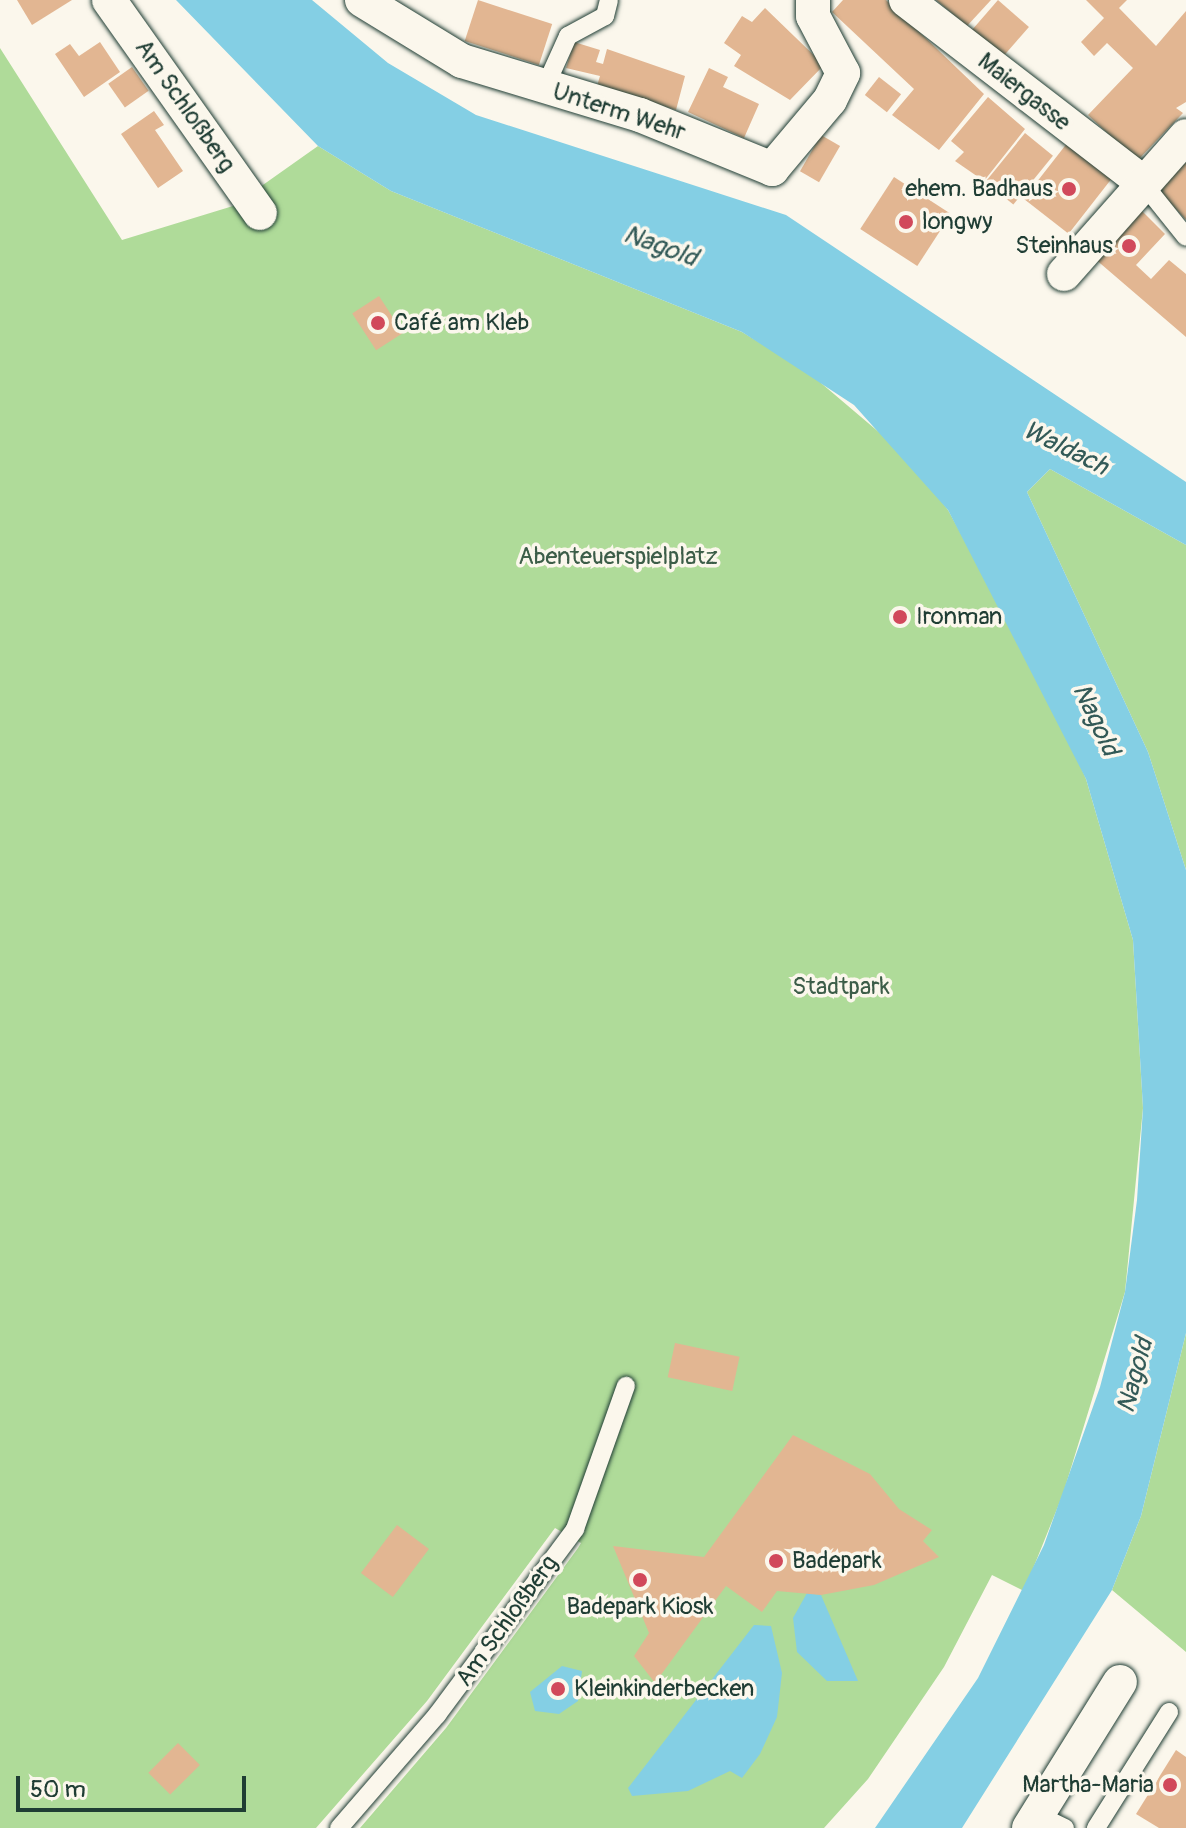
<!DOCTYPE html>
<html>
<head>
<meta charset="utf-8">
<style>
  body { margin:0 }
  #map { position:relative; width:1186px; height:1828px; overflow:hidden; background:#fbf7ec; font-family:Pangolin,sans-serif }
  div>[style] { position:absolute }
  .green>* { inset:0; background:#afdb99 }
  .water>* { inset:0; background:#84cfe4 }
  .building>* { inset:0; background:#e2b692; transform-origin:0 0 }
  .roads { filter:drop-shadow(0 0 2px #1f3d34) drop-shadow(0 0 2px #1f3d34) }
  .service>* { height:18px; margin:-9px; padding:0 9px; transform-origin:9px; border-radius:9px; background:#fbf7ec }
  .minor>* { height:34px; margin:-17px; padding:0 17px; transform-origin:17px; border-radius:17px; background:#fbf7ec }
  .dots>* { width:22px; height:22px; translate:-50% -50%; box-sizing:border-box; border:4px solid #fbf7ec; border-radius:50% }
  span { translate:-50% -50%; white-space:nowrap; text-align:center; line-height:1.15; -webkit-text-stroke:7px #fbf7ec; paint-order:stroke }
  .street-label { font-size:24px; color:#1f3d34 }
  .poi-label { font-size:24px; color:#1f3d34 }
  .right { translate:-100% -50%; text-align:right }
  .left { translate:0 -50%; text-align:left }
  .park-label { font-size:24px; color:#3c5d48 }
  .water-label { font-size:26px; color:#335a57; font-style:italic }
  .scale { position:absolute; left:16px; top:1776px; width:230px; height:36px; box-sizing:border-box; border:4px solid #1f3d34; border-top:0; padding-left:10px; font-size:24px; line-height:28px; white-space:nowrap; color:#1f3d34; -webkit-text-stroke:6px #fbf7ec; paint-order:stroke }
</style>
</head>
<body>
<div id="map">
  <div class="green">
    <i style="clip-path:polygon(0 48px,122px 240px,233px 206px,318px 146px,391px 191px,742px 332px,808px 372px,907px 456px,948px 510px,1052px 701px,1086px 779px,1133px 940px,1143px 1108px,1125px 1292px,1063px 1494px,1024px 1591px,992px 1575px,944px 1667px,868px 1779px,824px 1828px,360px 1828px,446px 1728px,578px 1548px,581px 1543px,555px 1528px,427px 1701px,316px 1828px,0 1828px)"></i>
    <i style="clip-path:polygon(1050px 469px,1186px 545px,1186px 870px,1148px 752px,1027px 492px)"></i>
    <i style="clip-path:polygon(1186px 1333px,1186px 1652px,1112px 1590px,1141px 1516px)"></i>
  </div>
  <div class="water">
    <i style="clip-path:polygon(176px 0,312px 0,388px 63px,476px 115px,786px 215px,1186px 482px,1186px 545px,1050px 469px,1027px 492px,1148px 752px,1186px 870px,1186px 1333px,1141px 1516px,1112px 1590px,962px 1828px,875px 1828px,978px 1678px,1044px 1545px,1100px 1387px,1125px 1292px,1137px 1200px,1143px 1108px,1133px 940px,1086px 779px,948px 510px,854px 405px,742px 332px,391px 191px,318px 146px)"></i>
    <i style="clip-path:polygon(807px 1593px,821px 1595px,858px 1681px,827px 1681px,797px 1652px,793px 1618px)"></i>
    <i style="clip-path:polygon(754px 1625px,771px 1626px,782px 1673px,777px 1717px,760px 1754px,742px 1778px,730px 1771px,688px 1791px,632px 1796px,628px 1788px)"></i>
    <i style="clip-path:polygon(562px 1666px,582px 1671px,578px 1701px,559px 1714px,535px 1711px,530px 1692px)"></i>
  </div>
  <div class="building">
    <i style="clip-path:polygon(17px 0,72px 0,32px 25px)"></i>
    <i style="left:478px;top:0;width:78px;height:43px;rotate:18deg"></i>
    <i style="clip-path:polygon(843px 0,886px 0,984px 94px,939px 150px,892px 115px,914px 89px,832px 12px)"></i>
    <i style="clip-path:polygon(936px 0,991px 0,967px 26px)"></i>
    <i style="left:998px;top:0;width:41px;height:40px;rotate:41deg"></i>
    <i style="clip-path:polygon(1086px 0,1127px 0,1119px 8px,1156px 46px,1186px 11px,1186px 102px,1176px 108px,1183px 113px,1137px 161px,1088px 115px,1133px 68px,1107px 43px,1094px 56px,1081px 42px,1104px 18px)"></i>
    <i style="clip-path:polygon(765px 8px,824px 65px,790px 100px,734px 66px,741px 55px,724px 43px,742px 16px,752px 22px)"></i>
    <i style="clip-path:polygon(100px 42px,120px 72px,84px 97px,55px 54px,70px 44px,79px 56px)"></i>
    <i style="clip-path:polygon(574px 42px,600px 50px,596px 62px,603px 64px,607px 49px,685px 76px,676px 110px,597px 86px,600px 76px,566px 68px)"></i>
    <i style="left:132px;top:67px;width:29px;height:29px;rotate:55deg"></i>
    <i style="clip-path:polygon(709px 68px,728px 77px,723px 87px,759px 104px,744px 138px,688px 112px)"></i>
    <i style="left:879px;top:77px;width:28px;height:23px;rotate:38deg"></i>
    <i style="clip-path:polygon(988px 97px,1025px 129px,984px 181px,955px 161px,964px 152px,951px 141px)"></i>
    <i style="clip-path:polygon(154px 111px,164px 125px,155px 130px,183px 171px,158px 188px,121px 134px)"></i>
    <i style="left:1025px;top:133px;width:36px;height:63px;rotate:39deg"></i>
    <i style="left:821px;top:135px;width:22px;height:42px;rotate:30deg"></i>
    <i style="left:1068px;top:142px;width:57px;height:72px;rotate:38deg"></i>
    <i style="clip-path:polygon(1186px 162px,1186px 220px,1158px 190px)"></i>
    <i style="left:894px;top:177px;width:68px;height:62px;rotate:33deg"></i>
    <i style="clip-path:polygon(1137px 206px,1165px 234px,1136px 265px,1151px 279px,1169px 260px,1186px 274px,1186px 337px,1094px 258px)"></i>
    <i style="left:379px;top:296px;width:44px;height:32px;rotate:57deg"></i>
    <i style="left:675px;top:1343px;width:66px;height:35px;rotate:12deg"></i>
    <i style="clip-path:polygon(793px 1435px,870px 1474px,899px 1509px,932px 1530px,923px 1541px,939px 1557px,874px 1585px,821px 1595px,777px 1591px,762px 1612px,726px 1586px,655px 1683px,634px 1656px,649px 1633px,613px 1546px,704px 1557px)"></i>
    <i style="left:397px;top:1525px;width:40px;height:60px;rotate:37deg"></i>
    <i style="left:178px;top:1743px;width:31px;height:42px;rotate:45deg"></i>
    <i style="clip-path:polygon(1176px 1750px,1186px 1757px,1186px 1828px,1159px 1828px,1136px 1814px)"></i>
  </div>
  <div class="roads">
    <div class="service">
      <i style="left:545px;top:87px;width:56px;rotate:-65.7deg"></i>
      <i style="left:568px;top:36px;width:42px;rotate:-28.4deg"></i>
      <i style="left:605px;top:16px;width:16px;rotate:-76deg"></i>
      <i style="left:1142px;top:182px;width:70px;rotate:51.3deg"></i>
      <i style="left:1038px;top:1815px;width:30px;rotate:26deg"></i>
      <i style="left:339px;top:1828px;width:150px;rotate:-49.1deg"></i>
      <i style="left:437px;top:1715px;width:232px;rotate:-53.4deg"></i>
      <i style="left:575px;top:1529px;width:152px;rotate:-70.4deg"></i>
      <i style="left:1096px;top:1828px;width:137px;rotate:-57.8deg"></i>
    </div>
    <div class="minor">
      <i style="left:109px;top:0;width:261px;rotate:54.7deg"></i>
      <i style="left:362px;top:0;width:117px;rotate:31.4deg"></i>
      <i style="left:462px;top:61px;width:186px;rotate:16.9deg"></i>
      <i style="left:640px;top:115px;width:143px;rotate:22.2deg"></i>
      <i style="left:772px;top:169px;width:90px;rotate:-50deg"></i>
      <i style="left:830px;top:100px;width:30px;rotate:-64deg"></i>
      <i style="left:843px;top:73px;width:64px;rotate:-117.8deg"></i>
      <i style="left:813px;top:16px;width:16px;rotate:-90deg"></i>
      <i style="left:906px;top:0;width:298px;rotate:37.6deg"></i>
      <i style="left:1064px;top:274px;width:184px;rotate:-48.5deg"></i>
      <i style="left:1029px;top:1828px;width:172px;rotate:-58.1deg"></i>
    </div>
  </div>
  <div class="dots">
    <i style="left:1069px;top:189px;background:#d1495b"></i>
    <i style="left:906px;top:222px;background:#d1495b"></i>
    <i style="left:1129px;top:246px;background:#d1495b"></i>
    <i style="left:378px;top:323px;background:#d1495b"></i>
    <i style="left:900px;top:617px;background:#d1495b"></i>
    <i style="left:776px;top:1561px;background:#d1495b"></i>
    <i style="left:640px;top:1580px;background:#d1495b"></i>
    <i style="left:558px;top:1689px;background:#d1495b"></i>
    <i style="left:1170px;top:1785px;background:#d1495b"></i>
  </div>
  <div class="street-label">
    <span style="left:1024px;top:92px;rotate:38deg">Maiergasse</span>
    <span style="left:185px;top:106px;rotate:55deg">Am Schloßberg</span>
    <span style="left:619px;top:112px;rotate:18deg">Unterm Wehr</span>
    <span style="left:507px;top:1621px;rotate:-54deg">Am Schloßberg</span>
  </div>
  <div class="poi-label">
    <span class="right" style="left:1053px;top:189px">ehem. Badhaus</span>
    <span class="left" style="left:922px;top:222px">longwy</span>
    <span class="right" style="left:1113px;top:246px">Steinhaus</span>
    <span class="left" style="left:394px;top:323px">Café am Kleb</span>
    <span class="left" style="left:916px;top:617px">Ironman</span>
    <span class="left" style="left:792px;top:1561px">Badepark</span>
    <span style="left:640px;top:1607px">Badepark Kiosk</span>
    <span class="left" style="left:574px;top:1689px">Kleinkinderbecken</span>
    <span class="right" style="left:1154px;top:1785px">Martha-Maria</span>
  </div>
  <div class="park-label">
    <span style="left:618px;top:557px">Abenteuerspielplatz</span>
    <span style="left:841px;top:987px">Stadtpark</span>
  </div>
  <div class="water-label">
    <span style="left:660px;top:247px;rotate:20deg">Nagold</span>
    <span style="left:1065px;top:449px;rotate:26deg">Waldach</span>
    <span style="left:1095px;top:720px;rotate:65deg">Nagold</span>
    <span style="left:1136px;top:1376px;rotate:-75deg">Nagold</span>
  </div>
  <div class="scale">50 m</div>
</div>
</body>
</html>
